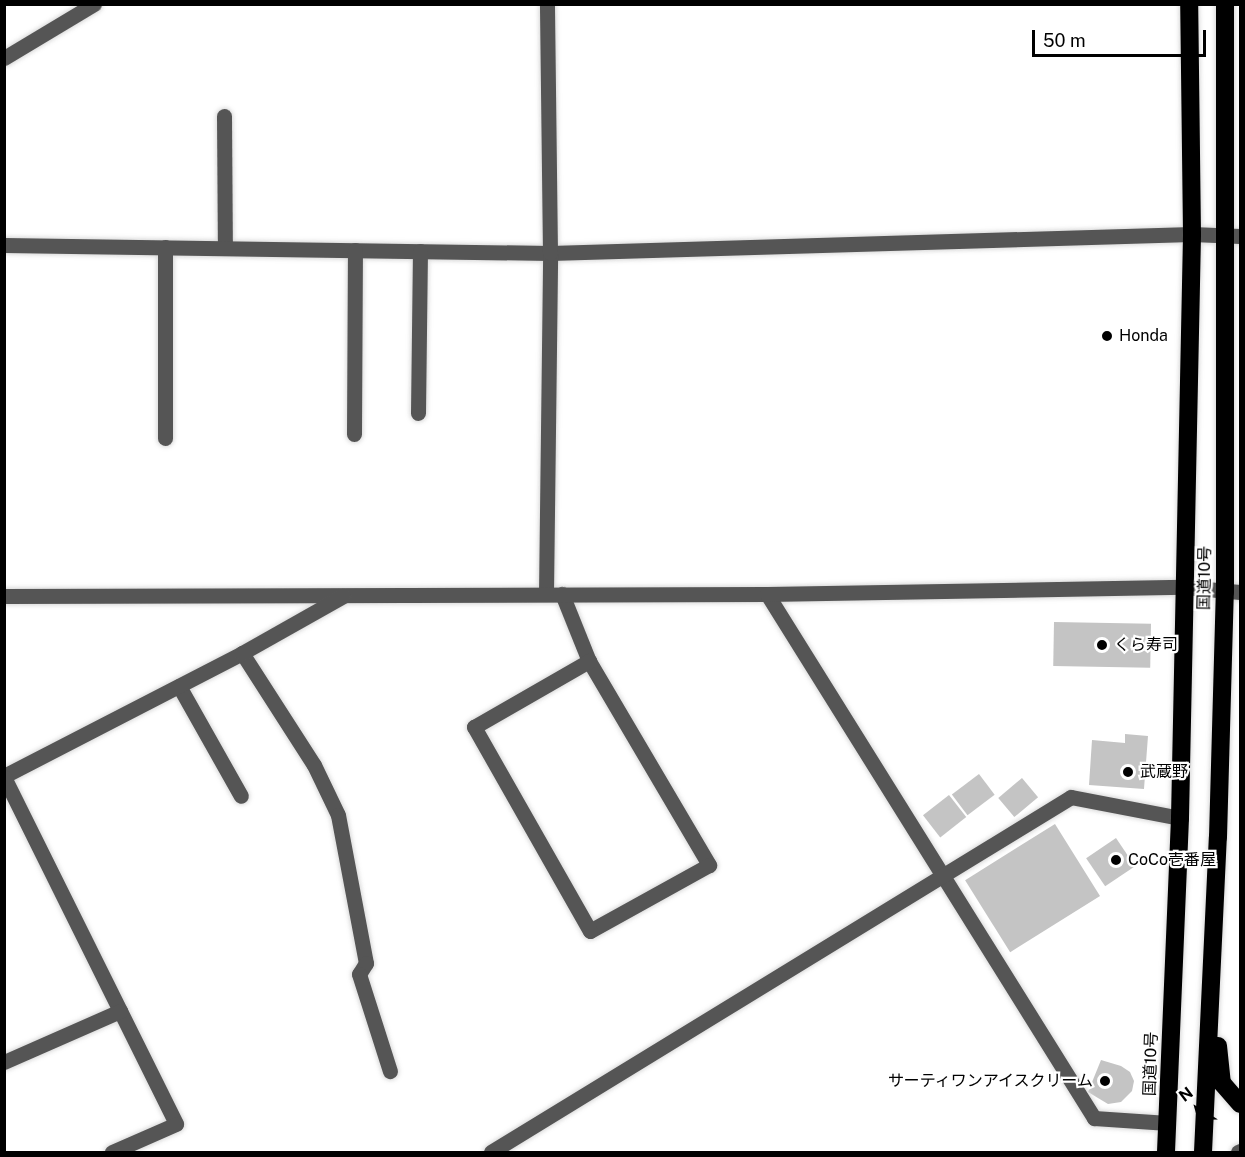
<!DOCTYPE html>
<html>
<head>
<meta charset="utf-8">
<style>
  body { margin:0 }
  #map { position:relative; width:1245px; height:1157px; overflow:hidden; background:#fff; font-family:"Public Sans","Noto Sans JP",sans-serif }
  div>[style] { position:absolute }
  .building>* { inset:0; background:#c4c4c4; transform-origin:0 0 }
  .roads { filter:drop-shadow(0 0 2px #dbdbdb) drop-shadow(0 0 2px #dbdbdb) }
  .minor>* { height:15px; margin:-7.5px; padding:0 7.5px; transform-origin:7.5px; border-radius:7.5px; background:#555 }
  .highway>* { height:18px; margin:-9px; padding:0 9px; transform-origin:9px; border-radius:9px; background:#000 }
  .dots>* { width:16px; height:16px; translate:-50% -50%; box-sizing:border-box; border:3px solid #fff; border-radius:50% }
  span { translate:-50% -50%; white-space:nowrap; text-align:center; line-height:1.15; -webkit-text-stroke:4.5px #fff; paint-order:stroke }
  .poi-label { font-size:16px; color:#000 }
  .left { translate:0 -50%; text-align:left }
  .right { translate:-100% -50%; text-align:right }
  .street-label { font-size:16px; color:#000 }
  .frame { position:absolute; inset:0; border:6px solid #000; pointer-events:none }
  .north { position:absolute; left:1167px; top:1079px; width:60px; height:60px; -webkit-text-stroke:4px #fff; paint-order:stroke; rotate:323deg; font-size:16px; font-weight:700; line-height:24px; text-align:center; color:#000 }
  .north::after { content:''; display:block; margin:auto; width:21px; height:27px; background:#000; clip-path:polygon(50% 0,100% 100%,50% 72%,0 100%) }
  .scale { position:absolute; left:1032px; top:30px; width:174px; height:27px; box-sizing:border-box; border:3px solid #000; border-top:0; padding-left:8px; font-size:18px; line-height:21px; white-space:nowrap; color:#000; -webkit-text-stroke:4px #fff; paint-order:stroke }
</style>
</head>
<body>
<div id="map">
  <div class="building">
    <i style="left:1054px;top:622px;width:97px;height:44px;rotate:1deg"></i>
    <i style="clip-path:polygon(1125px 734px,1148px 736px,1144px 789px,1089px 785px,1092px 740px,1125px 743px)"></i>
    <i style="left:979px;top:774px;width:26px;height:34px;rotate:53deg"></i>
    <i style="left:1022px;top:778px;width:25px;height:31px;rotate:50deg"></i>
    <i style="left:949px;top:795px;width:28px;height:33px;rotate:52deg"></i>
    <i style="left:1055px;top:824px;width:85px;height:106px;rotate:58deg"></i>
    <i style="left:1116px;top:838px;width:34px;height:36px;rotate:56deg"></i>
    <i style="clip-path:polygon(1101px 1060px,1121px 1066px,1130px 1072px,1134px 1081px,1132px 1091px,1121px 1102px,1108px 1104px,1088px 1092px)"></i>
  </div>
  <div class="roads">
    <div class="minor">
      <i style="left:4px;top:58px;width:105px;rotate:-31deg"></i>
      <i style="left:224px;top:116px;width:132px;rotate:89.6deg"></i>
      <i style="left:4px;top:245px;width:546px;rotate:0.84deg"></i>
      <i style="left:550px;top:253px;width:642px;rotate:-1.7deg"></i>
      <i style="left:1192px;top:234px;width:48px;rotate:2.4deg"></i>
      <i style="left:165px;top:247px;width:191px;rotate:90deg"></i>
      <i style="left:418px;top:413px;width:162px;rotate:-89.3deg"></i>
      <i style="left:354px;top:434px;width:184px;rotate:-89.7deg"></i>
      <i style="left:546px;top:594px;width:341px;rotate:-89.3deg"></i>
      <i style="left:550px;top:253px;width:249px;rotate:-90.7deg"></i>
      <i style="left:562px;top:594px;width:72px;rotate:68.1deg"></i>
      <i style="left:589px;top:661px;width:237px;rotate:59.5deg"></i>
      <i style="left:709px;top:865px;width:136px;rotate:151deg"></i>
      <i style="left:590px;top:931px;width:235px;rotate:-119.6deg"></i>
      <i style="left:474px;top:727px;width:133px;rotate:-29.9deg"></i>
      <i style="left:767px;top:594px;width:618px;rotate:58.03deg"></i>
      <i style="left:1094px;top:1118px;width:74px;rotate:3.9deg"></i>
      <i style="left:4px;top:596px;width:763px;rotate:-0.15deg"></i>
      <i style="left:767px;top:594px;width:417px;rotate:-1deg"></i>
      <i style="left:1184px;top:587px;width:56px;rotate:5.1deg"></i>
      <i style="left:242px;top:653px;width:133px;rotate:57.3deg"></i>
      <i style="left:314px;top:765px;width:55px;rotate:64.4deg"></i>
      <i style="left:338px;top:815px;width:151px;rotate:79.3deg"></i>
      <i style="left:366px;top:963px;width:13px;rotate:122deg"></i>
      <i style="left:359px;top:974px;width:102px;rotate:72.3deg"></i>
      <i style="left:179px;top:686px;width:126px;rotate:60.6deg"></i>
      <i style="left:4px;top:776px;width:268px;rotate:-27.3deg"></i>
      <i style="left:242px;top:653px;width:116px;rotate:-29.4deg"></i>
      <i style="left:4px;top:777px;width:387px;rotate:63.6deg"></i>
      <i style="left:176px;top:1124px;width:70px;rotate:156.4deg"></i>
      <i style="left:4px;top:1062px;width:127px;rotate:-23.7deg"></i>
      <i style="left:491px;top:1152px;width:680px;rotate:-31.47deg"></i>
      <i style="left:1071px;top:797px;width:111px;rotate:10.9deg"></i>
      <i style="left:1238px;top:1152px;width:2px;rotate:-27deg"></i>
    </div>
    <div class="highway">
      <i style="left:1218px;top:1046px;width:37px;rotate:84deg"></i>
      <i style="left:1222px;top:1083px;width:28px;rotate:49deg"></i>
      <i style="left:1166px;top:1152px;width:334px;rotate:-87.6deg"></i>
      <i style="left:1180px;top:818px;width:584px;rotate:-88.82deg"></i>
      <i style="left:1192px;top:234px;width:230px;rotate:-90.7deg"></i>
      <i style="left:1203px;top:1152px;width:315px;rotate:-87.3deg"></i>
      <i style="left:1218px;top:837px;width:245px;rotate:-88.4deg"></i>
      <i style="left:1225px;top:592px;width:588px;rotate:-90deg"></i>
    </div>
  </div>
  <div class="dots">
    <i style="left:1107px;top:336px;background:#000"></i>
    <i style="left:1102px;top:645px;background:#000"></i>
    <i style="left:1128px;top:772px;background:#000"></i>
    <i style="left:1116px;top:860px;background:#000"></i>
    <i style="left:1105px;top:1081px;background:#000"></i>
  </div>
  <div class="poi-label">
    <span class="left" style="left:1119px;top:336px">Honda</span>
    <span class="left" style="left:1114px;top:645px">くら寿司</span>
    <span class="left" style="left:1140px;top:772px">武蔵野</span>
    <span class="left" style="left:1128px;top:860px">CoCo壱番屋</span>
    <span class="right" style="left:1093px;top:1081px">サーティワンアイスクリーム</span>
  </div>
  <div class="street-label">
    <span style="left:1205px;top:578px;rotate:-89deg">国道10号</span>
    <span style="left:1151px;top:1064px;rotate:-88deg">国道10号</span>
  </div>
  <div class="frame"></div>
  <div class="north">N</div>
  <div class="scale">50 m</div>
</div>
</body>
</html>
